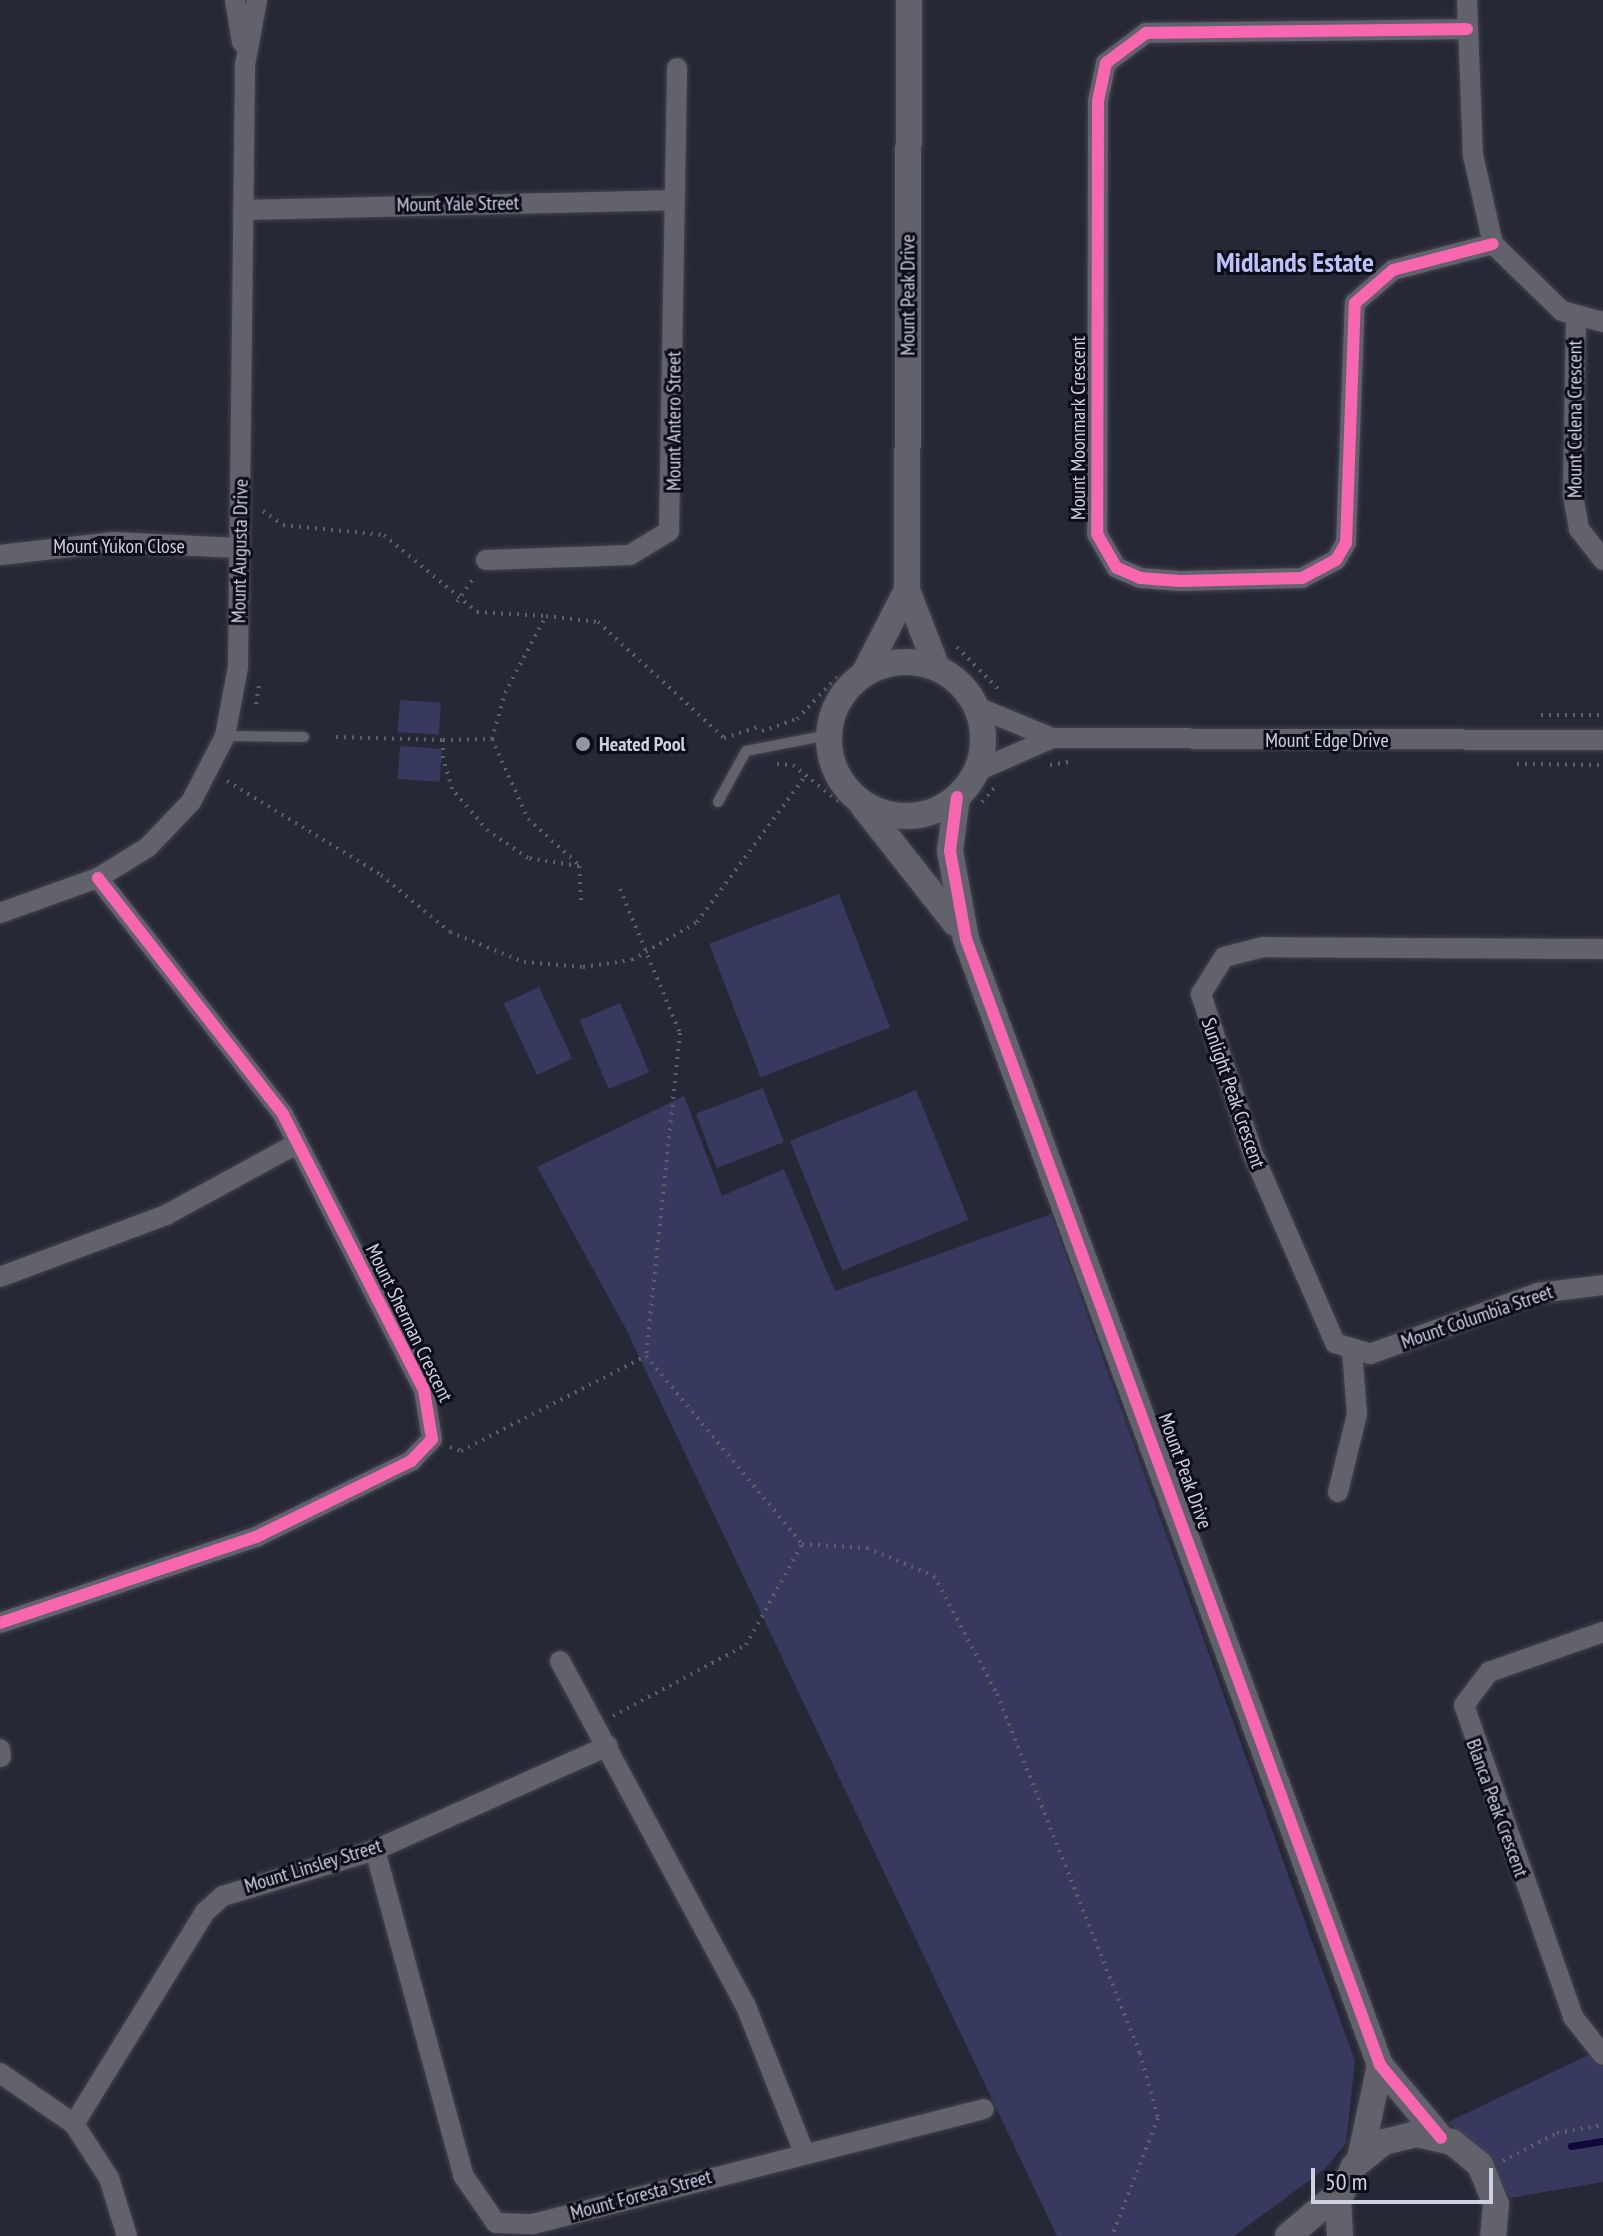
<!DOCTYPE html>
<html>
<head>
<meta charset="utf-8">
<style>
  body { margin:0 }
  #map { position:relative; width:1603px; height:2236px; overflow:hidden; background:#272835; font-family:"PT Sans Narrow",sans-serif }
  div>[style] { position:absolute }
  .green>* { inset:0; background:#37395f; transform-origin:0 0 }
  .stream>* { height:7px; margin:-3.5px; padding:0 3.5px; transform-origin:3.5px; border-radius:3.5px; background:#11083a }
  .path>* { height:4px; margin-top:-2px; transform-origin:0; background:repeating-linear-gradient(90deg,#5e5f69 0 2px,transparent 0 8px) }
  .roads { filter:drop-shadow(0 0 2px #43434f) drop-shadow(0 0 2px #43434f) }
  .service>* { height:10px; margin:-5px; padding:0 5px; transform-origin:5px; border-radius:5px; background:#61626c }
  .minor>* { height:20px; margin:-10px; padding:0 10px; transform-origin:10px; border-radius:10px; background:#61626c }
  .tertiary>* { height:26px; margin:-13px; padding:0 13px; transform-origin:13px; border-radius:13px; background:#61626c }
  .tertiary>.ring { margin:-13px; padding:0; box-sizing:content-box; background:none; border:26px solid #61626c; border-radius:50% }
  .cycleway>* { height:12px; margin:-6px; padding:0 6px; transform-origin:6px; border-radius:6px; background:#f766af }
  .dots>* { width:22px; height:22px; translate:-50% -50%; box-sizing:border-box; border:4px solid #0c0d18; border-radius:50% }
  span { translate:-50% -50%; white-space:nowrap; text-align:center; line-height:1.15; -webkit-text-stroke:6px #0c0d18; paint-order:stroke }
  .street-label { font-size:20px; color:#cfd1e2 }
  .poi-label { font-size:20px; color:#cfd1e2; font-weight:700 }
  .left { translate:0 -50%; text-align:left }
  .district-label { font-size:28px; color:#bdc1fa; font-weight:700 }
  .scale { position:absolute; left:1311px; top:2168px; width:182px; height:36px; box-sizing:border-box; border:4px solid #cfd1e2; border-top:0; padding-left:10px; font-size:24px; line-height:28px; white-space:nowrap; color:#cfd1e2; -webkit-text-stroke:6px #0c0d18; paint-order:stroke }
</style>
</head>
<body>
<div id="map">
  <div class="green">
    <i style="left:400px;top:700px;width:41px;height:32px;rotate:4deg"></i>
    <i style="left:400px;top:746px;width:42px;height:33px;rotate:4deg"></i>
    <i style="left:839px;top:894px;width:143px;height:139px;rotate:69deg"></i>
    <i style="left:539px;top:987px;width:79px;height:39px;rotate:65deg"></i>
    <i style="left:620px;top:1003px;width:75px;height:44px;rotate:67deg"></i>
    <i style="left:763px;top:1088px;width:58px;height:72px;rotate:69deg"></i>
    <i style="left:916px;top:1090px;width:140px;height:136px;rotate:68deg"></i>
    <i style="clip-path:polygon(684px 1096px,722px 1196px,784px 1169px,835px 1291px,1051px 1214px,1355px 2061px,1346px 2143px,1326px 2168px,1234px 2236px,1057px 2236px,625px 1327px,537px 1167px)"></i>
    <i style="clip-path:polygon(1603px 2048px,1603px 2182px,1510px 2198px,1493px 2165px,1448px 2122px)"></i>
  </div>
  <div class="stream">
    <i style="left:1571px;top:2146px;width:32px;rotate:-9deg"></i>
  </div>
  <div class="path">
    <i style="left:263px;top:511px;width:24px;rotate:35deg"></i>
    <i style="left:283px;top:525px;width:101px;rotate:5.7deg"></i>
    <i style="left:384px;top:535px;width:121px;rotate:39.6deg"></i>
    <i style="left:477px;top:612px;width:69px;rotate:3.3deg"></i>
    <i style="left:457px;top:602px;width:30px;rotate:-56deg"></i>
    <i style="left:957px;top:647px;width:63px;rotate:45.6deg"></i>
    <i style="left:256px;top:704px;width:19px;rotate:-81deg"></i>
    <i style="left:1541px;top:715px;width:62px"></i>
    <i style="left:762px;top:731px;width:37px;rotate:-19deg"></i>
    <i style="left:797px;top:719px;width:62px;rotate:-46.3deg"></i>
    <i style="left:336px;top:737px;width:107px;rotate:1.6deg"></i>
    <i style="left:492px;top:739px;width:88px;rotate:65.8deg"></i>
    <i style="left:528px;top:819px;width:69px;rotate:42deg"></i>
    <i style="left:777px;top:764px;width:16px;rotate:4deg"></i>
    <i style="left:793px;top:765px;width:59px;rotate:38.8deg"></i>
    <i style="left:1517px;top:764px;width:86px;rotate:0.7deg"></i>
    <i style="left:1050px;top:765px;width:19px;rotate:-9deg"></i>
    <i style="left:227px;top:781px;width:180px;rotate:31.4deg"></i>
    <i style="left:381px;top:875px;width:89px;rotate:39.6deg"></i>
    <i style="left:450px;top:932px;width:80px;rotate:22.1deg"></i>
    <i style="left:524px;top:962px;width:59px;rotate:4.8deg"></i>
    <i style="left:583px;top:967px;width:49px;rotate:-8.1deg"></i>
    <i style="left:632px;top:960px;width:75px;rotate:-30.3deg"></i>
    <i style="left:697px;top:922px;width:184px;rotate:-53.4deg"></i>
    <i style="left:982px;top:802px;width:18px;rotate:-49deg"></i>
    <i style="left:620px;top:889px;width:156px;rotate:67.4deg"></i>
    <i style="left:680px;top:1033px;width:325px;rotate:96deg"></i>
    <i style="left:581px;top:900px;width:34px;rotate:-93deg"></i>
    <i style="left:579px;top:866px;width:52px;rotate:-171.1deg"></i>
    <i style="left:528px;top:858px;width:48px;rotate:-146deg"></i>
    <i style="left:488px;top:831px;width:55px;rotate:-130.6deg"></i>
    <i style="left:452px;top:789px;width:32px;rotate:-106deg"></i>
    <i style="left:443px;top:758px;width:18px;rotate:-90deg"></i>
    <i style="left:443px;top:740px;width:49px;rotate:-1.2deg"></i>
    <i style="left:492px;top:739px;width:48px;rotate:-74.2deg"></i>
    <i style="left:505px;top:693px;width:87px;rotate:-62deg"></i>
    <i style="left:546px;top:616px;width:52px;rotate:6.6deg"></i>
    <i style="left:598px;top:622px;width:171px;rotate:42.6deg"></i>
    <i style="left:724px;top:738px;width:40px;rotate:-18deg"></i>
    <i style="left:450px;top:1447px;width:12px;rotate:20deg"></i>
    <i style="left:461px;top:1451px;width:208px;rotate:-27.2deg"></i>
    <i style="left:646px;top:1356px;width:244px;rotate:50.3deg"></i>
    <i style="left:802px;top:1544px;width:65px;rotate:3.5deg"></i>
    <i style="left:867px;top:1548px;width:73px;rotate:22.7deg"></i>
    <i style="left:934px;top:1576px;width:134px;rotate:61.9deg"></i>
    <i style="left:997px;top:1694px;width:386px;rotate:68.3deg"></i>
    <i style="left:1140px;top:2053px;width:67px;rotate:74.5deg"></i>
    <i style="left:1158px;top:2118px;width:127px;rotate:111.3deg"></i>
    <i style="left:613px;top:1716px;width:151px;rotate:-28.1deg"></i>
    <i style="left:746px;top:1645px;width:115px;rotate:-61deg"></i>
    <i style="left:1503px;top:2161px;width:61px;rotate:-27.4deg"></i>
    <i style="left:1557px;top:2133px;width:47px;rotate:-9.9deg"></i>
  </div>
  <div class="roads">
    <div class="service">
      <i style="left:225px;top:736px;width:79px;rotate:0.7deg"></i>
      <i style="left:718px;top:802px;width:58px;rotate:-61.2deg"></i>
      <i style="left:746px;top:751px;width:85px;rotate:-10.9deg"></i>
    </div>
    <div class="minor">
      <i style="left:235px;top:0;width:43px;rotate:80.5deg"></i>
      <i style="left:1467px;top:0;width:155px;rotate:87.8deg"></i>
      <i style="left:1473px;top:155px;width:91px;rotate:77.3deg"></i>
      <i style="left:1493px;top:244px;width:96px;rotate:44.2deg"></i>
      <i style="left:1562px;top:311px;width:42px;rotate:15deg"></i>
      <i style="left:1467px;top:29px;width:321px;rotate:179.3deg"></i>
      <i style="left:1146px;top:33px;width:50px;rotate:143.1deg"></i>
      <i style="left:1106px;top:63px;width:39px;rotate:102deg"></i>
      <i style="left:1098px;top:101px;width:433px;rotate:90.1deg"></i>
      <i style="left:1097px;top:534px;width:39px;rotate:60deg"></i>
      <i style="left:1117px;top:568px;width:25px;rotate:23deg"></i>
      <i style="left:1140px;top:578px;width:40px;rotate:4.3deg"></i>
      <i style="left:1180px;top:581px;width:122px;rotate:-1.4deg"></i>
      <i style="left:1302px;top:578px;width:38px;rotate:-28deg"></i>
      <i style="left:1336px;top:560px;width:20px;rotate:-60deg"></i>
      <i style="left:1346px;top:543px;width:240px;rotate:-87.9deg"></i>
      <i style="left:1355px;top:303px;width:50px;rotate:-41deg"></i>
      <i style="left:1393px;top:270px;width:103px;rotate:-14.6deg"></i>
      <i style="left:243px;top:210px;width:430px;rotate:-1.3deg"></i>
      <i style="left:1576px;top:316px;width:179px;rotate:91deg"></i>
      <i style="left:1573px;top:495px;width:35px;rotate:80deg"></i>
      <i style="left:1579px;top:529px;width:39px;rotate:52deg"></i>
      <i style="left:0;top:555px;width:115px;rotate:-6.5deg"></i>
      <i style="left:114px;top:542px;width:125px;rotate:2.7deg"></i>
      <i style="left:486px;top:560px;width:144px;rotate:-2deg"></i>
      <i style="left:630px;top:555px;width:46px;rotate:-31.6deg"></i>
      <i style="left:669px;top:531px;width:463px;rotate:-89deg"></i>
      <i style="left:977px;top:707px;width:81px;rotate:22.5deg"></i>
      <i style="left:1052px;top:738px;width:551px;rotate:0.21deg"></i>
      <i style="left:977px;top:771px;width:82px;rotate:-23.7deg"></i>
      <i style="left:0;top:913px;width:104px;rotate:-19.7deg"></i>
      <i style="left:98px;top:878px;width:59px;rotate:-31.8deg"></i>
      <i style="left:148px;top:847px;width:62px;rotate:-46.3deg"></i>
      <i style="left:191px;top:802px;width:74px;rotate:-62.7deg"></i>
      <i style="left:225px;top:736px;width:70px;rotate:-79.3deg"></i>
      <i style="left:238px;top:667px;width:602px;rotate:-89.33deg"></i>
      <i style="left:245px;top:65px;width:66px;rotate:-79.5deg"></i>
      <i style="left:1603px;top:949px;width:340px;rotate:-179.7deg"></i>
      <i style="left:1263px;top:947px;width:40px;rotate:165.6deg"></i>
      <i style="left:1224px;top:957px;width:44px;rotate:121.9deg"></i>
      <i style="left:1201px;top:994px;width:168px;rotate:72deg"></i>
      <i style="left:1253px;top:1154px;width:206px;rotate:66.5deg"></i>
      <i style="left:1335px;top:1343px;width:37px;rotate:17deg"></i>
      <i style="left:1370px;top:1354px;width:179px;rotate:-20deg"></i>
      <i style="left:1538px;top:1293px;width:65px;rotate:-7deg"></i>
      <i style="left:0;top:1277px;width:177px;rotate:-20.5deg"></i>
      <i style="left:166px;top:1215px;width:148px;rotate:-28.6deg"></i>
      <i style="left:1338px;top:1492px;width:80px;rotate:-76.3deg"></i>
      <i style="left:1357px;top:1414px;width:64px;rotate:-94.5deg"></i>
      <i style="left:0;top:1623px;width:270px;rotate:-18.6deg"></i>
      <i style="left:256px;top:1537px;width:173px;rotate:-26.1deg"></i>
      <i style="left:411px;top:1461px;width:30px;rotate:-46deg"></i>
      <i style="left:432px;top:1439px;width:50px;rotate:-99.3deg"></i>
      <i style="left:424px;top:1390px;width:310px;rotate:-117.1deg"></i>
      <i style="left:283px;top:1114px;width:300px;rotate:-128.1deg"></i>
      <i style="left:1603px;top:1632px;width:121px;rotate:160.7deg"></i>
      <i style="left:1489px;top:1672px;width:41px;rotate:127.1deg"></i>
      <i style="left:1464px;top:1705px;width:330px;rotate:70.7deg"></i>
      <i style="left:1573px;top:2017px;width:48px;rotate:51.7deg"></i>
      <i style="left:560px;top:1661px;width:390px;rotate:61.7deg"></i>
      <i style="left:745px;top:2004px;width:157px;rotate:68.3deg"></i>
      <i style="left:0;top:1749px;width:8px;rotate:83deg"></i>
      <i style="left:375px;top:1850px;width:337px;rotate:74.8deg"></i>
      <i style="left:463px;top:2175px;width:58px;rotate:55.5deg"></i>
      <i style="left:496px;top:2223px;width:37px;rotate:2deg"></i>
      <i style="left:533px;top:2224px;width:465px;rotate:-14.3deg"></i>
      <i style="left:0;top:2073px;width:90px;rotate:34.6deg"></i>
      <i style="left:74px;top:2124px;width:64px;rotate:57.1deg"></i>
      <i style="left:109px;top:2178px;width:61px;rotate:72.8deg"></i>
      <i style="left:74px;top:2124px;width:249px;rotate:-58.3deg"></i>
      <i style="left:205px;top:1912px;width:24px;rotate:-42deg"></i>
      <i style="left:223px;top:1896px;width:159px;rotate:-16.8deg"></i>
      <i style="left:375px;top:1850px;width:255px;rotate:-24.1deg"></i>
    </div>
    <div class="tertiary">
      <i style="left:909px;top:0;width:590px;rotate:90.19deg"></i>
      <i style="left:907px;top:590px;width:84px;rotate:69deg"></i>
      <i class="ring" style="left:829px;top:662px;width:128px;height:128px"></i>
      <i style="left:864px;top:674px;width:94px;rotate:-62.9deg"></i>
      <i style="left:957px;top:797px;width:54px;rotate:97.4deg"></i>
      <i style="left:950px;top:851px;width:89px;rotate:79.7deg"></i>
      <i style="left:966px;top:939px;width:1200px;rotate:69.81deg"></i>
      <i style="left:1380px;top:2065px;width:95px;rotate:50.1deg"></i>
      <i style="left:863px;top:806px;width:149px;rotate:51.8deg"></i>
      <i style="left:1360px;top:2159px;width:96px;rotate:-78deg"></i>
      <i style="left:1288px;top:2236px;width:68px;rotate:-40.2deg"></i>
      <i style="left:1340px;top:2236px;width:35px;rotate:-93deg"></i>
      <i style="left:1338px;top:2201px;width:38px;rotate:-65deg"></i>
      <i style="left:1354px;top:2166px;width:38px;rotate:-39deg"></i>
      <i style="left:1384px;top:2142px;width:34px;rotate:-14deg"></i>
      <i style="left:1417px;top:2134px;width:36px;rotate:13deg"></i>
      <i style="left:1452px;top:2142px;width:36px;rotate:39deg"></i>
      <i style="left:1480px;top:2165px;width:42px;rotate:67.7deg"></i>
      <i style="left:1496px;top:2204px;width:32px;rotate:95deg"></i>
    </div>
  </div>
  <div class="cycleway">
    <i style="left:1467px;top:29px;width:321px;rotate:179.3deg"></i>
    <i style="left:1146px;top:33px;width:50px;rotate:143.1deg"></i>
    <i style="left:1106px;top:63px;width:39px;rotate:102deg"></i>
    <i style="left:1098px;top:101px;width:433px;rotate:90.1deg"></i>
    <i style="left:1097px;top:534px;width:39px;rotate:60deg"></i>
    <i style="left:1117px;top:568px;width:25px;rotate:23deg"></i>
    <i style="left:1140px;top:578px;width:40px;rotate:4.3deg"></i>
    <i style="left:1180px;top:581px;width:122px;rotate:-1.4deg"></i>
    <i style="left:1302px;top:578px;width:38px;rotate:-28deg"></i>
    <i style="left:1336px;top:560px;width:20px;rotate:-60deg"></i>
    <i style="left:1346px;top:543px;width:240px;rotate:-87.9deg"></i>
    <i style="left:1355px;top:303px;width:50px;rotate:-41deg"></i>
    <i style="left:1393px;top:270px;width:103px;rotate:-14.6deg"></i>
    <i style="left:957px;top:797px;width:54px;rotate:97.4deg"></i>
    <i style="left:950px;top:851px;width:89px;rotate:79.7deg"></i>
    <i style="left:966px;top:939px;width:1200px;rotate:69.81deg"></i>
    <i style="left:1380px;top:2065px;width:95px;rotate:50.1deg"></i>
    <i style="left:0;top:1623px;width:270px;rotate:-18.6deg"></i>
    <i style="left:256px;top:1537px;width:173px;rotate:-26.1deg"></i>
    <i style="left:411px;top:1461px;width:30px;rotate:-46deg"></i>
    <i style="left:432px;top:1439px;width:50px;rotate:-99.3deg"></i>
    <i style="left:424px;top:1390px;width:310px;rotate:-117.1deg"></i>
    <i style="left:283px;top:1114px;width:300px;rotate:-128.1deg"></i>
  </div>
  <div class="dots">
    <i style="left:583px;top:744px;background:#9496a5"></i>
  </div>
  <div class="street-label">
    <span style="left:458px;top:204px;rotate:-1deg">Mount Yale Street</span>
    <span style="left:908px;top:295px;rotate:-90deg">Mount Peak Drive</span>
    <span style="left:1575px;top:419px;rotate:-90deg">Mount Celena Crescent</span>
    <span style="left:674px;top:421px;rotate:-90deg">Mount Antero Street</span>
    <span style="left:1078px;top:428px;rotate:-90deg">Mount Moonmark Crescent</span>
    <span style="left:119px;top:546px">Mount Yukon Close</span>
    <span style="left:240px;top:551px;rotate:-89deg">Mount Augusta Drive</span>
    <span style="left:1327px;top:740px">Mount Edge Drive</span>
    <span style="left:1233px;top:1093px;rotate:71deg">Sunlight Peak Crescent</span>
    <span style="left:1477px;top:1317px;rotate:-19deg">Mount Columbia Street</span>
    <span style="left:409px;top:1323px;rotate:64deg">Mount Sherman Crescent</span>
    <span style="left:1185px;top:1471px;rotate:70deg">Mount Peak Drive</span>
    <span style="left:1497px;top:1808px;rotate:70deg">Blanca Peak Crescent</span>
    <span style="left:313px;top:1866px;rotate:-17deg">Mount Linsley Street</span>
    <span style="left:641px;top:2195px;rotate:-15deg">Mount Foresta Street</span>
  </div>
  <div class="poi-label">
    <span class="left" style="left:599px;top:744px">Heated Pool</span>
  </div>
  <div class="district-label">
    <span style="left:1295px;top:262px">Midlands Estate</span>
  </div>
  <div class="scale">50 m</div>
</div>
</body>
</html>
